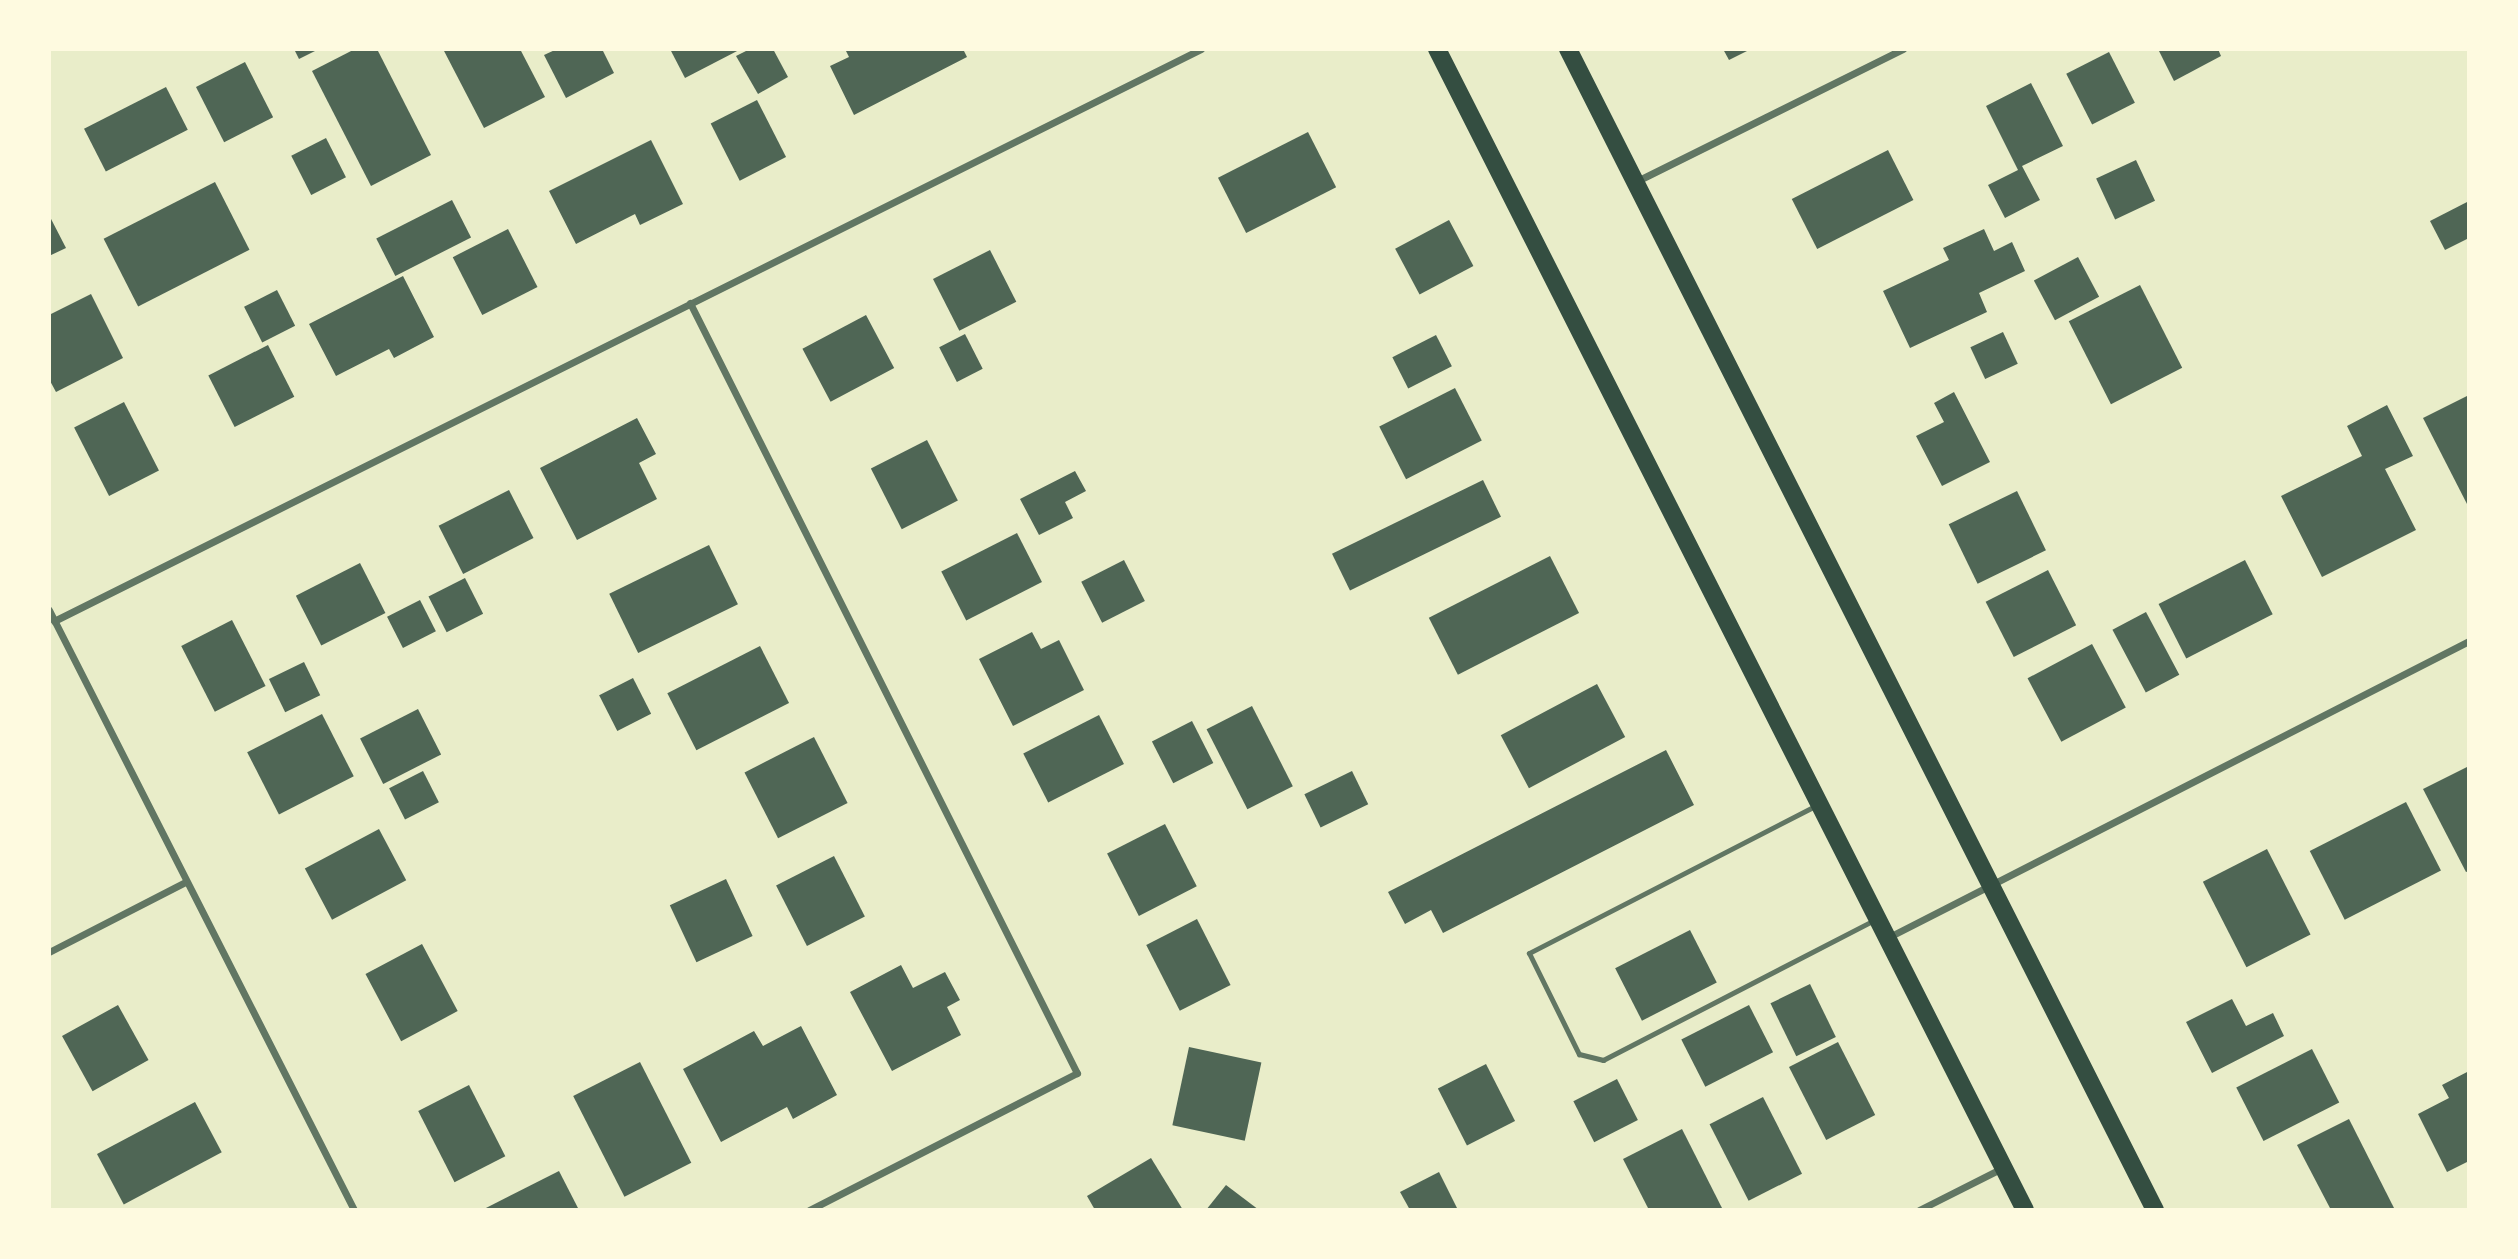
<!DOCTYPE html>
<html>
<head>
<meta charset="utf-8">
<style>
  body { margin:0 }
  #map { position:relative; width:2518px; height:1259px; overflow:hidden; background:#e9edc9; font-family:"Fira Sans Condensed",sans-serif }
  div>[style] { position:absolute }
  .building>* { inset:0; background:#4f6655; transform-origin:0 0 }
  .service>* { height:5px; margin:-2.5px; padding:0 2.5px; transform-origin:2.5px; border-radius:2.5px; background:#617663 }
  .minor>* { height:7px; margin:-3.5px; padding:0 3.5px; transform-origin:3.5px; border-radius:3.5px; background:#617663 }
  .primary>* { height:18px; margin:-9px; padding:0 9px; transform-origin:9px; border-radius:9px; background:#344e41 }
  span { translate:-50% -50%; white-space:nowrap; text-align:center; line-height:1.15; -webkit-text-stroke:7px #fefae0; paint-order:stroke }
  .frame { position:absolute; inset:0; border:51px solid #fefae0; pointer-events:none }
</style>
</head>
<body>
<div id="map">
  <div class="building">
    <i style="clip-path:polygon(294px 49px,319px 49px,299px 59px)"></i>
    <i style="clip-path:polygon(355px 49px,377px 49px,431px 155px,371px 186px,312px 71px)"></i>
    <i style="clip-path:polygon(443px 49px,520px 49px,545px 97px,484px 128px)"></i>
    <i style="clip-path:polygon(557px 49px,602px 49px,614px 73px,566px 98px,544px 55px)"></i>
    <i style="clip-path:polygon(670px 49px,741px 49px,685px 78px)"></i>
    <i style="clip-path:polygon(750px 49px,773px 49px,788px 77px,758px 94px,736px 56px)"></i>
    <i style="clip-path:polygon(845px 49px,963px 49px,967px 57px,854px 115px,830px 66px,849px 57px)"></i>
    <i style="clip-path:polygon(1723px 49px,1751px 49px,1729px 60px)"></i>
    <i style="clip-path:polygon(2158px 49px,2218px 49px,2221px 56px,2174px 81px)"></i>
    <i style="left:2109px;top:52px;width:57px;height:48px;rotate:63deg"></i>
    <i style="left:245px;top:62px;width:62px;height:55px;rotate:63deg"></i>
    <i style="clip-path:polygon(2031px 83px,2063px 146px,2022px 166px,2040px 200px,2005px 218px,1988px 185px,2018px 170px,1986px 106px)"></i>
    <i style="left:166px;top:87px;width:48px;height:92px;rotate:63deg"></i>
    <i style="left:757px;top:100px;width:64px;height:52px;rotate:63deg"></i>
    <i style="left:1308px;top:132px;width:62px;height:101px;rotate:63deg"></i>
    <i style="left:326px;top:138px;width:44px;height:39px;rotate:63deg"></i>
    <i style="clip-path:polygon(651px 140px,683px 204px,640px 225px,635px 214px,576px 244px,549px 191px)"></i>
    <i style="left:1888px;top:150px;width:56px;height:108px;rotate:63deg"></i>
    <i style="left:2136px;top:160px;width:45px;height:44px;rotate:65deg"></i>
    <i style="left:215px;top:182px;width:76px;height:125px;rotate:63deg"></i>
    <i style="left:452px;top:200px;width:42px;height:85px;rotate:63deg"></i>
    <i style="clip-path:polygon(2469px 201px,2469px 238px,2445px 250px,2430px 221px)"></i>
    <i style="clip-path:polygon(49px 215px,66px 248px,49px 256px)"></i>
    <i style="left:1449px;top:220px;width:52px;height:61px;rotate:62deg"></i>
    <i style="left:508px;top:229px;width:65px;height:62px;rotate:63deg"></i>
    <i style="clip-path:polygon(1984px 229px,1994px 251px,2012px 242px,2025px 271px,1979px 293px,1987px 312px,1910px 348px,1883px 291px,1949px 260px,1943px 248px)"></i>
    <i style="left:990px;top:250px;width:58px;height:64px;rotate:63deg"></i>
    <i style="left:2078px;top:257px;width:45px;height:50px;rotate:62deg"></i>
    <i style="clip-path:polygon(403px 276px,434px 337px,394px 358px,389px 349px,336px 376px,309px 324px)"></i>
    <i style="left:2140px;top:285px;width:93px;height:80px;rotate:63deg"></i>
    <i style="left:277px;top:290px;width:40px;height:37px;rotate:63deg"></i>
    <i style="clip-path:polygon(91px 294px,123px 358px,56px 392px,49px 379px,49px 315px)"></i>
    <i style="left:866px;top:315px;width:60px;height:72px;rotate:62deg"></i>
    <i style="left:2003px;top:332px;width:35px;height:36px;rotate:65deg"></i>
    <i style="left:965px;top:334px;width:39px;height:29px;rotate:63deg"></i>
    <i style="left:1436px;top:335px;width:35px;height:49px;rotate:63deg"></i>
    <i style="left:268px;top:345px;width:58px;height:67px;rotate:63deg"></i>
    <i style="left:1455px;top:388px;width:59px;height:85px;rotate:63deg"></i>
    <i style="clip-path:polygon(1954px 392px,1990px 462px,1942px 486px,1916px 436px,1944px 422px,1934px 403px)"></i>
    <i style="clip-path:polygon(2469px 395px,2469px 503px,2467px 504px,2423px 418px)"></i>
    <i style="left:124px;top:402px;width:77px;height:56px;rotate:63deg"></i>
    <i style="clip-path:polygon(2387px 405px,2413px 456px,2385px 469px,2416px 530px,2322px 577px,2281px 496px,2362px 456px,2347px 426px)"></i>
    <i style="clip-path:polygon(637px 418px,656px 454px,639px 463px,657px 499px,577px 540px,540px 468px)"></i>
    <i style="left:927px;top:440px;width:68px;height:63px;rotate:63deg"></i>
    <i style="clip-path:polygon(1075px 471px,1086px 491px,1065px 502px,1073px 518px,1039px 535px,1020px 499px)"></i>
    <i style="left:1483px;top:480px;width:41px;height:168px;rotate:64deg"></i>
    <i style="left:509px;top:490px;width:54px;height:79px;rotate:63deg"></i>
    <i style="left:2017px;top:491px;width:66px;height:76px;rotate:64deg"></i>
    <i style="left:1017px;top:533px;width:55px;height:85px;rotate:63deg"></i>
    <i style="left:709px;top:545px;width:66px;height:111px;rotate:64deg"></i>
    <i style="left:1550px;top:556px;width:64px;height:136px;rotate:63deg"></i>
    <i style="left:1124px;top:560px;width:46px;height:48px;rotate:63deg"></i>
    <i style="left:2245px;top:560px;width:61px;height:97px;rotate:63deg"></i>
    <i style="left:360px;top:563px;width:56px;height:72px;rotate:63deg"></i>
    <i style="left:2048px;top:570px;width:62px;height:70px;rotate:63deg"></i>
    <i style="left:465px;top:578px;width:40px;height:41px;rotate:63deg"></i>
    <i style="left:420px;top:600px;width:35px;height:37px;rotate:63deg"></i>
    <i style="left:2146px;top:612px;width:71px;height:38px;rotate:62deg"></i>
    <i style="left:232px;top:620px;width:74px;height:57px;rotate:63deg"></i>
    <i style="clip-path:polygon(1032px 632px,1041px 649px,1059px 640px,1084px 690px,1013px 726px,979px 659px)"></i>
    <i style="left:2092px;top:644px;width:72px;height:73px;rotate:62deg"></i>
    <i style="left:760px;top:646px;width:64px;height:104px;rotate:63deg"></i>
    <i style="left:304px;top:662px;width:37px;height:39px;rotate:64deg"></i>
    <i style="left:633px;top:678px;width:40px;height:38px;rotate:63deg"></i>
    <i style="left:1597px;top:684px;width:60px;height:109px;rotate:62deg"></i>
    <i style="left:1252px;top:706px;width:90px;height:51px;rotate:63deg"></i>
    <i style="left:418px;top:709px;width:51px;height:65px;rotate:63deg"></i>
    <i style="left:322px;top:714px;width:70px;height:84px;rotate:63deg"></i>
    <i style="left:1099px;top:715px;width:55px;height:85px;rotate:63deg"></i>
    <i style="left:1192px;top:721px;width:47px;height:45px;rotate:63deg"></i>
    <i style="left:814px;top:737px;width:74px;height:78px;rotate:63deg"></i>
    <i style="clip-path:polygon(1666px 750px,1694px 805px,1443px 933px,1431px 910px,1405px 924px,1388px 892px)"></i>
    <i style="clip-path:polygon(2469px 766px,2469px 871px,2466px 872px,2423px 789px)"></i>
    <i style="left:423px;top:771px;width:35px;height:38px;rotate:63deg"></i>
    <i style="left:1352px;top:771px;width:37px;height:53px;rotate:64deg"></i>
    <i style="left:2406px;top:802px;width:77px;height:108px;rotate:63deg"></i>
    <i style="left:1165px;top:824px;width:70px;height:65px;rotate:63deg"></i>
    <i style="left:379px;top:829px;width:58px;height:84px;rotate:62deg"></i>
    <i style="left:2267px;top:849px;width:96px;height:72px;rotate:63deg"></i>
    <i style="left:834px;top:856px;width:68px;height:65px;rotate:63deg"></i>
    <i style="left:726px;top:879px;width:63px;height:62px;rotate:65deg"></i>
    <i style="left:1197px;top:919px;width:74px;height:57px;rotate:63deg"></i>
    <i style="left:1690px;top:930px;width:59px;height:84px;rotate:63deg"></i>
    <i style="left:422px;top:944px;width:76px;height:64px;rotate:62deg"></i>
    <i style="clip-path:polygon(901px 965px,913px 988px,945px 972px,960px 1000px,947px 1007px,961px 1035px,892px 1071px,850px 992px)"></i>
    <i style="left:1810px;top:984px;width:59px;height:44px;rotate:64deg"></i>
    <i style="clip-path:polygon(2232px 999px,2246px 1026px,2273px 1013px,2284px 1036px,2212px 1073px,2186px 1022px)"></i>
    <i style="left:118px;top:1005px;width:63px;height:64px;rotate:61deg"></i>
    <i style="left:1749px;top:1005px;width:53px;height:76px;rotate:63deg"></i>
    <i style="clip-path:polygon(801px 1026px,837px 1095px,793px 1119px,787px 1107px,721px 1142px,683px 1069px,754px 1031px,763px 1046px)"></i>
    <i style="left:1838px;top:1042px;width:82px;height:55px;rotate:63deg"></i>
    <i style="left:1189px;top:1047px;width:74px;height:80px;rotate:12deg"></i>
    <i style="left:2312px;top:1049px;width:60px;height:85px;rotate:63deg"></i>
    <i style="left:640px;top:1062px;width:113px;height:75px;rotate:63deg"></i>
    <i style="left:1486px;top:1064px;width:64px;height:54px;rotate:63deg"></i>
    <i style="clip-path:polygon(2469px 1071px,2469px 1161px,2447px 1172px,2418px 1114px,2449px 1098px,2442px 1085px)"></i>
    <i style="left:1617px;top:1079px;width:46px;height:49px;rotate:63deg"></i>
    <i style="left:469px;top:1085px;width:80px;height:57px;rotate:63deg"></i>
    <i style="left:1763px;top:1097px;width:86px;height:60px;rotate:63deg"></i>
    <i style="left:195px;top:1102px;width:57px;height:111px;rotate:62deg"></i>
    <i style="clip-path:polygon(2349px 1119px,2395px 1210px,2331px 1210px,2297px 1145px)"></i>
    <i style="clip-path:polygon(1682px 1129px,1723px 1210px,1649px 1210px,1623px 1159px)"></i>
    <i style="clip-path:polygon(1151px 1158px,1183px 1210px,1095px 1210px,1087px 1196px)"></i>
    <i style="clip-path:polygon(559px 1171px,579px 1210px,482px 1210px)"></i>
    <i style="clip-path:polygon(1439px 1172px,1458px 1210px,1410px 1210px,1400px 1192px)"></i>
    <i style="clip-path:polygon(1226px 1185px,1259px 1210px,1206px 1210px)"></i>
  </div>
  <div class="service">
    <i style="left:1817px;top:805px;width:324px;rotate:152.8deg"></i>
    <i style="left:1529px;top:953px;width:113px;rotate:63.7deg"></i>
    <i style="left:1579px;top:1054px;width:25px;rotate:14deg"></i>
    <i style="left:1603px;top:1060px;width:305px;rotate:-27.3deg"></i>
  </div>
  <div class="minor">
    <i style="left:1637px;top:181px;width:297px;rotate:-26.4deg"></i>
    <i style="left:690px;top:303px;width:862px;rotate:63.32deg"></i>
    <i style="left:1077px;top:1073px;width:301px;rotate:152.9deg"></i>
    <i style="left:49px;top:610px;width:673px;rotate:63.05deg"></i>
    <i style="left:54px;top:621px;width:1282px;rotate:-26.51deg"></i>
    <i style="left:1887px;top:938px;width:653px;rotate:-27.04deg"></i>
    <i style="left:49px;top:952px;width:153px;rotate:-27.2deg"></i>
    <i style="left:1919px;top:1210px;width:93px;rotate:-26.8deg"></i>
  </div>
  <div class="primary">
    <i style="left:1437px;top:49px;width:1301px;rotate:63.14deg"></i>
    <i style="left:1568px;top:49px;width:1301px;rotate:63.18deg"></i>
  </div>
  <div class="frame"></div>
</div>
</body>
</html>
